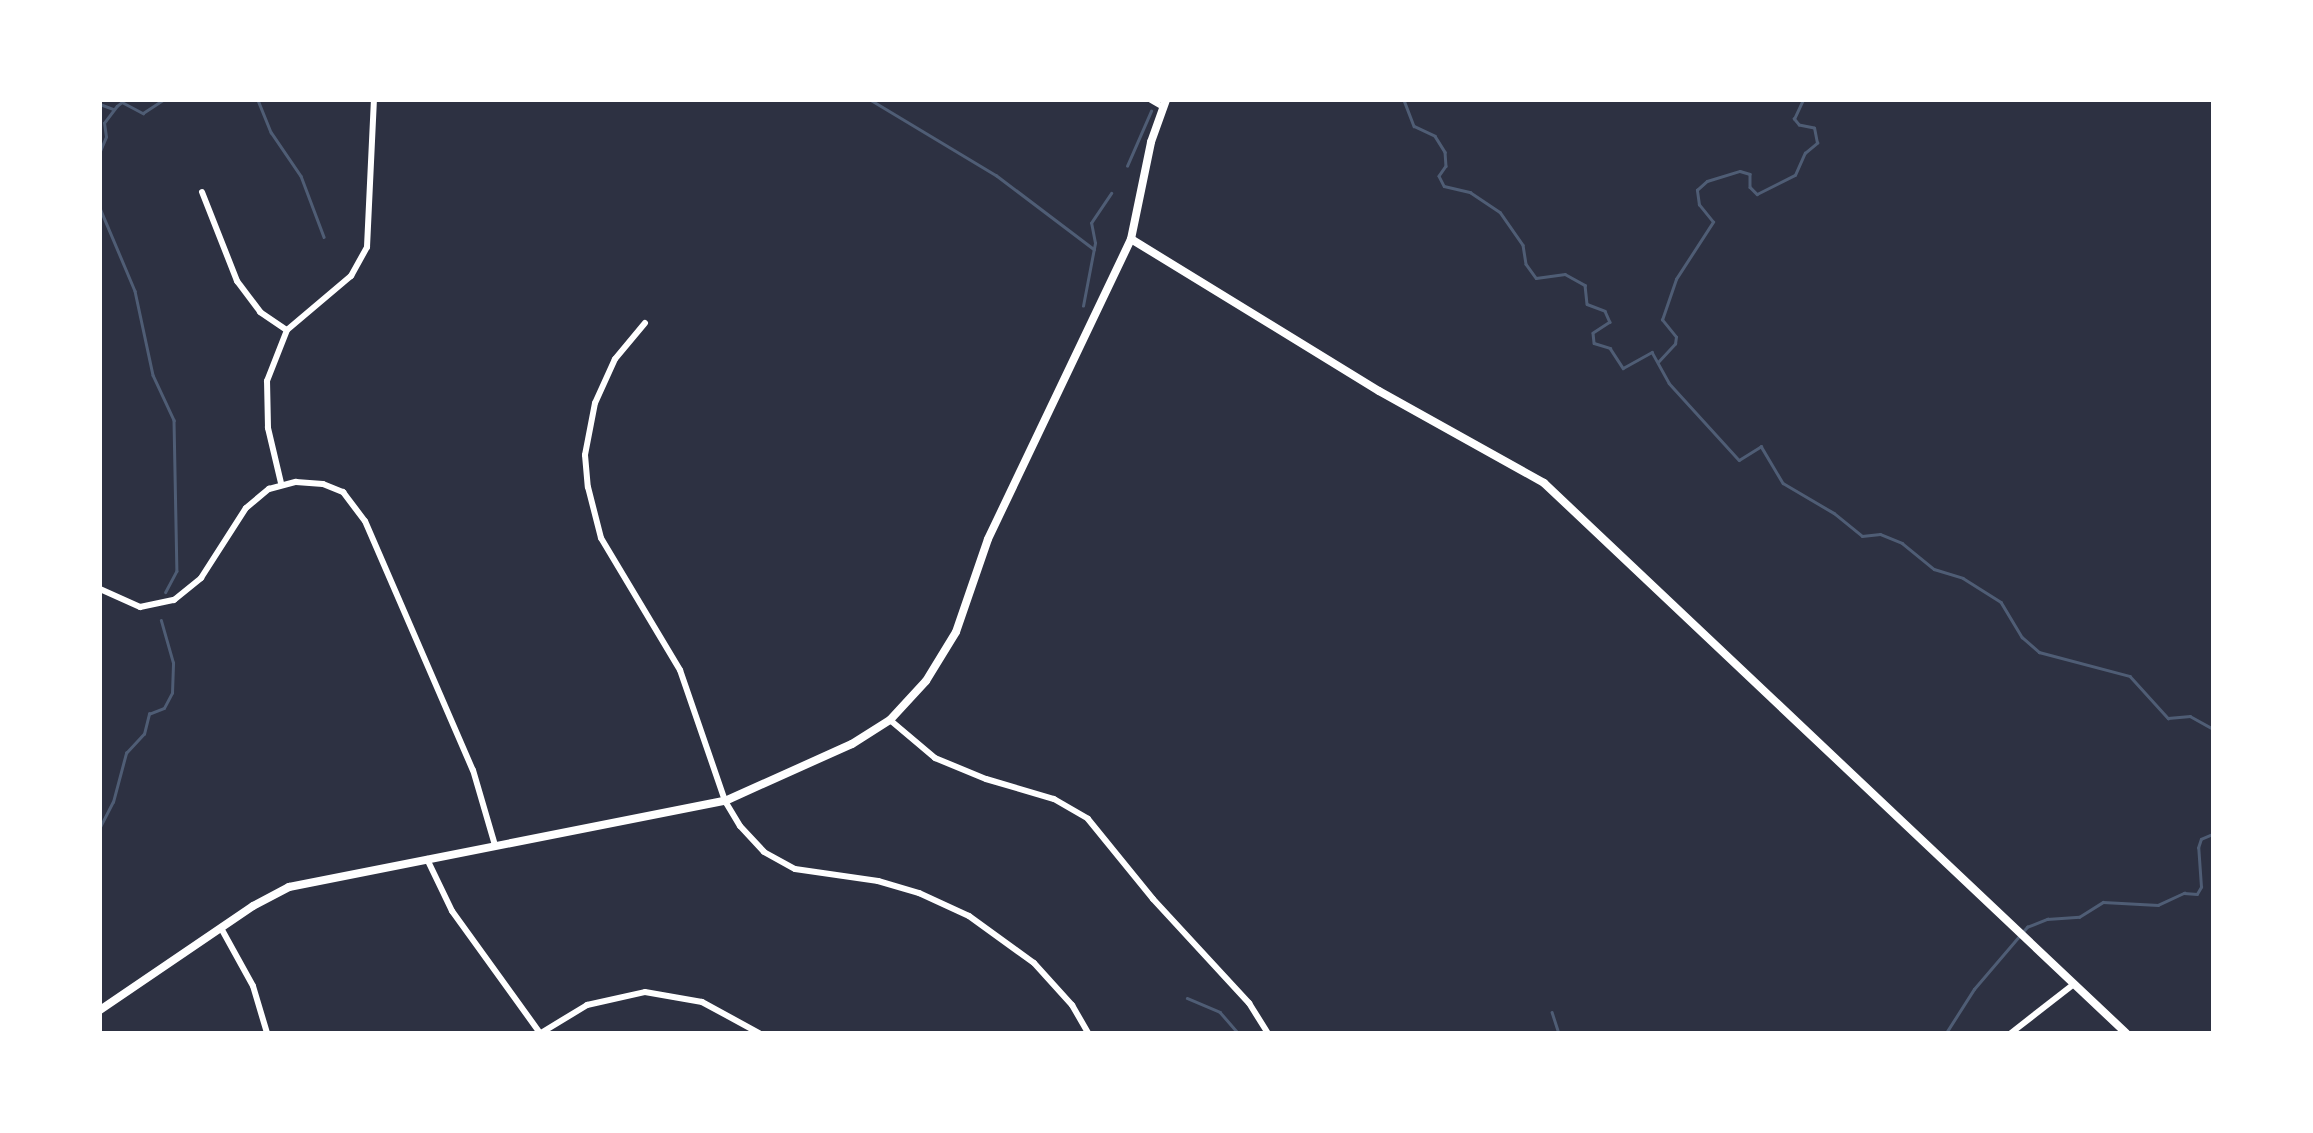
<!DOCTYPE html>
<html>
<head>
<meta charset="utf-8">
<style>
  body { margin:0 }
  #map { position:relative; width:2313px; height:1133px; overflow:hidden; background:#2d3142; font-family:Quicksand,sans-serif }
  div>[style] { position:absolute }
  .stream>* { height:2.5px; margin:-1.25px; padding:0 1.25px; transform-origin:1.25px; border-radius:1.25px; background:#4f5d75 }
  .minor>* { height:6px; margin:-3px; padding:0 3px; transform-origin:3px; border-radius:3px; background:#fff }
  .tertiary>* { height:8px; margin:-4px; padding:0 4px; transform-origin:4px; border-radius:4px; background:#fff }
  span { translate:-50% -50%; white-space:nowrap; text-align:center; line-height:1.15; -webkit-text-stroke:8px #fff; paint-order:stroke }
  .frame { position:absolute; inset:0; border:102px solid #fff; pointer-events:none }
</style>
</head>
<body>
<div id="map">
  <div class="stream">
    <i style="left:258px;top:100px;width:35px;rotate:68deg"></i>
    <i style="left:271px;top:132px;width:53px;rotate:55.7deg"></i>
    <i style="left:301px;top:176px;width:65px;rotate:69.3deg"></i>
    <i style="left:871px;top:100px;width:146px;rotate:31deg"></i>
    <i style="left:996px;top:175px;width:123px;rotate:37.1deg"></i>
    <i style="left:1404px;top:100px;width:28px;rotate:69deg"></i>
    <i style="left:1414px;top:126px;width:23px;rotate:25deg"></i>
    <i style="left:1435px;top:136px;width:19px;rotate:58deg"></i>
    <i style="left:1445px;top:152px;width:14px;rotate:86deg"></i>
    <i style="left:1446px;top:166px;width:12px;rotate:125deg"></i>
    <i style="left:1439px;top:176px;width:11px;rotate:63deg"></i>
    <i style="left:1444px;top:186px;width:27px;rotate:13deg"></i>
    <i style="left:1470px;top:192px;width:36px;rotate:34deg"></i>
    <i style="left:1500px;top:212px;width:40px;rotate:55.1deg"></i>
    <i style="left:1523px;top:245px;width:19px;rotate:81deg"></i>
    <i style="left:1526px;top:264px;width:17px;rotate:54deg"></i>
    <i style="left:1536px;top:278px;width:29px;rotate:-8deg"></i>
    <i style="left:1565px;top:274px;width:23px;rotate:29deg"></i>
    <i style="left:1585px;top:285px;width:19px;rotate:84deg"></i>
    <i style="left:1587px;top:304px;width:19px;rotate:21deg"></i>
    <i style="left:1605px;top:311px;width:12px;rotate:66deg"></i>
    <i style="left:1610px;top:322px;width:20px;rotate:147deg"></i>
    <i style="left:1593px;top:333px;width:10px;rotate:84deg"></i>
    <i style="left:1594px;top:343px;width:17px;rotate:17deg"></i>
    <i style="left:1610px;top:348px;width:24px;rotate:57deg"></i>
    <i style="left:1623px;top:368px;width:33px;rotate:-29deg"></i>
    <i style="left:1652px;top:352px;width:35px;rotate:61deg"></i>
    <i style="left:1669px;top:383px;width:104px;rotate:47.7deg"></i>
    <i style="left:1739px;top:460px;width:26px;rotate:-32deg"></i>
    <i style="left:1761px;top:446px;width:43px;rotate:59.3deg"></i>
    <i style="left:1783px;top:483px;width:59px;rotate:30.5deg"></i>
    <i style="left:1834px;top:513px;width:36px;rotate:39deg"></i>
    <i style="left:1862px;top:536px;width:18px;rotate:-6deg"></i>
    <i style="left:1880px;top:534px;width:24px;rotate:22deg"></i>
    <i style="left:1902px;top:543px;width:41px;rotate:39.1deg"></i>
    <i style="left:1934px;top:569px;width:30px;rotate:17deg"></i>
    <i style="left:1963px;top:578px;width:45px;rotate:32.3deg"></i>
    <i style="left:2001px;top:602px;width:41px;rotate:59deg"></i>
    <i style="left:2022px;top:637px;width:23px;rotate:41deg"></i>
    <i style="left:2039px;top:652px;width:94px;rotate:14.8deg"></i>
    <i style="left:2130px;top:676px;width:57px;rotate:47.9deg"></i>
    <i style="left:2168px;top:718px;width:22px;rotate:-5deg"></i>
    <i style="left:2190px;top:716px;width:26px;rotate:29deg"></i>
    <i style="left:100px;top:104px;width:14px;rotate:21deg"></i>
    <i style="left:100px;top:151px;width:15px;rotate:-67deg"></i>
    <i style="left:106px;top:137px;width:14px;rotate:-98deg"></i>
    <i style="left:104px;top:123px;width:21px;rotate:-53deg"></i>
    <i style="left:117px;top:106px;width:6px;rotate:-39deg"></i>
    <i style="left:122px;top:102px;width:24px;rotate:28deg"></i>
    <i style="left:143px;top:113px;width:24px;rotate:-33deg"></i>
    <i style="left:1127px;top:166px;width:60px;rotate:-66.4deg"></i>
    <i style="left:100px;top:183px;width:18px;rotate:90deg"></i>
    <i style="left:100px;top:208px;width:90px;rotate:67.1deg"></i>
    <i style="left:135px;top:291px;width:86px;rotate:77.9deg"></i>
    <i style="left:153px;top:375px;width:50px;rotate:65deg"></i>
    <i style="left:174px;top:420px;width:151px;rotate:88.9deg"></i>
    <i style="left:177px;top:571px;width:24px;rotate:118deg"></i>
    <i style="left:1083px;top:306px;width:64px;rotate:-79.2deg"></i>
    <i style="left:1095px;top:243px;width:20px;rotate:-101deg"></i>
    <i style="left:1091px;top:223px;width:36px;rotate:-56deg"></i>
    <i style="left:1658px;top:362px;width:25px;rotate:-47deg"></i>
    <i style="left:1675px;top:344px;width:7px;rotate:-82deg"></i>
    <i style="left:1676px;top:337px;width:22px;rotate:-129deg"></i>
    <i style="left:1662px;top:320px;width:43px;rotate:-71.1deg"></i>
    <i style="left:1676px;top:279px;width:68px;rotate:-57deg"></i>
    <i style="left:1713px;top:222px;width:22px;rotate:-129deg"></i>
    <i style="left:1699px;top:205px;width:15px;rotate:-98deg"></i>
    <i style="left:1697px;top:190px;width:13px;rotate:-42deg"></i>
    <i style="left:1707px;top:181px;width:34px;rotate:-17deg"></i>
    <i style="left:1740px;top:171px;width:10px;rotate:17deg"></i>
    <i style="left:1750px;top:174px;width:13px;rotate:90deg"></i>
    <i style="left:1750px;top:187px;width:10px;rotate:45deg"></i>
    <i style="left:1757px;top:194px;width:42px;rotate:-26.6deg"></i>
    <i style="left:1795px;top:175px;width:24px;rotate:-66deg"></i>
    <i style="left:1805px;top:153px;width:16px;rotate:-40deg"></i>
    <i style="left:1817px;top:143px;width:15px;rotate:-101deg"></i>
    <i style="left:1814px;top:128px;width:15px;rotate:-169deg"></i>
    <i style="left:1799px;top:125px;width:8px;rotate:-130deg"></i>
    <i style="left:1794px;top:119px;width:21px;rotate:-65deg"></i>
    <i style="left:100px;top:827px;width:28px;rotate:-63deg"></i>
    <i style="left:113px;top:802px;width:51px;rotate:-75.1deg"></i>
    <i style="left:126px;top:753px;width:26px;rotate:-47deg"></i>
    <i style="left:144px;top:734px;width:21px;rotate:-76deg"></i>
    <i style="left:149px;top:714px;width:16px;rotate:-22deg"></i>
    <i style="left:164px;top:708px;width:17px;rotate:-62deg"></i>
    <i style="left:172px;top:693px;width:30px;rotate:-88deg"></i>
    <i style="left:173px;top:663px;width:44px;rotate:-105.9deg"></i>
    <i style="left:1187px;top:998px;width:36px;rotate:23deg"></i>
    <i style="left:1220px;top:1012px;width:28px;rotate:49deg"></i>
    <i style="left:1552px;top:1012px;width:22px;rotate:72deg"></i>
    <i style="left:1946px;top:1033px;width:52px;rotate:-57.5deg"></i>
    <i style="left:1974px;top:989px;width:82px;rotate:-49.5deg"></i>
    <i style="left:2027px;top:927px;width:22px;rotate:-22deg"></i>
    <i style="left:2047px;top:919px;width:32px;rotate:-4deg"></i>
    <i style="left:2079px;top:917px;width:28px;rotate:-32deg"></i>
    <i style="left:2103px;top:902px;width:55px;rotate:3.1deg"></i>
    <i style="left:2158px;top:905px;width:29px;rotate:-25deg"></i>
    <i style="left:2184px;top:893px;width:13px;rotate:4deg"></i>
    <i style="left:2197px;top:894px;width:8px;rotate:-60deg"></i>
    <i style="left:2201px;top:887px;width:39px;rotate:-94deg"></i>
    <i style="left:2198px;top:848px;width:9px;rotate:-72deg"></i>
    <i style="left:2201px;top:839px;width:13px;rotate:-23deg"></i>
  </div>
  <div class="minor">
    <i style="left:1151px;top:100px;width:14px;rotate:30deg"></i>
    <i style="left:202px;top:192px;width:96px;rotate:68.5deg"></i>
    <i style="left:237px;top:281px;width:39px;rotate:53deg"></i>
    <i style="left:260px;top:312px;width:32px;rotate:34deg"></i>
    <i style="left:645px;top:323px;width:47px;rotate:129.8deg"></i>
    <i style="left:615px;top:359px;width:48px;rotate:114.4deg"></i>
    <i style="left:595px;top:403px;width:53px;rotate:100.9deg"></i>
    <i style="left:585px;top:455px;width:32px;rotate:85deg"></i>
    <i style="left:588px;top:487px;width:53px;rotate:75.7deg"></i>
    <i style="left:601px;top:538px;width:154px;rotate:59.1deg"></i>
    <i style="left:680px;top:670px;width:139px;rotate:71deg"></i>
    <i style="left:725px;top:801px;width:29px;rotate:59deg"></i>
    <i style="left:740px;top:826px;width:35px;rotate:47deg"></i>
    <i style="left:764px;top:852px;width:35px;rotate:29deg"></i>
    <i style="left:795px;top:869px;width:84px;rotate:8.2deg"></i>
    <i style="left:878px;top:881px;width:43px;rotate:16.3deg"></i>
    <i style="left:919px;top:893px;width:55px;rotate:24.7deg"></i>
    <i style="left:969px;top:916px;width:80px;rotate:35.9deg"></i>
    <i style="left:1034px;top:963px;width:57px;rotate:47.9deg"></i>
    <i style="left:1072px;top:1005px;width:32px;rotate:60deg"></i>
    <i style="left:281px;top:483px;width:57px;rotate:-103.3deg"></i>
    <i style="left:268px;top:428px;width:47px;rotate:-91.2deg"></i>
    <i style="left:267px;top:381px;width:55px;rotate:-68.6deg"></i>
    <i style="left:287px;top:330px;width:84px;rotate:-40.2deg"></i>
    <i style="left:351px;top:276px;width:33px;rotate:-61deg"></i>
    <i style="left:367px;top:247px;width:147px;rotate:-87.3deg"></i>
    <i style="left:100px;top:589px;width:44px;rotate:24.2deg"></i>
    <i style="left:140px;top:607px;width:35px;rotate:-12deg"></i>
    <i style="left:174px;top:600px;width:35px;rotate:-39deg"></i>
    <i style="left:201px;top:578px;width:83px;rotate:-57.3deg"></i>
    <i style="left:246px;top:508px;width:30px;rotate:-40deg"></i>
    <i style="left:269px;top:489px;width:28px;rotate:-15deg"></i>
    <i style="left:296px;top:482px;width:27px;rotate:4deg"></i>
    <i style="left:323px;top:484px;width:22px;rotate:22deg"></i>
    <i style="left:343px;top:492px;width:36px;rotate:53deg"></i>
    <i style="left:365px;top:521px;width:271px;rotate:66.6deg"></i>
    <i style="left:473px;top:770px;width:78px;rotate:73.7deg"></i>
    <i style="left:890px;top:720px;width:59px;rotate:40.2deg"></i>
    <i style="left:935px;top:758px;width:55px;rotate:22.4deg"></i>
    <i style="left:986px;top:779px;width:71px;rotate:16.4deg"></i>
    <i style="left:1054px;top:799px;width:39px;rotate:30deg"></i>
    <i style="left:1088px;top:819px;width:103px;rotate:50.9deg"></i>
    <i style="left:1153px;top:899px;width:142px;rotate:47.3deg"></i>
    <i style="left:1249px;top:1003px;width:36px;rotate:58deg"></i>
    <i style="left:427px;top:859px;width:58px;rotate:64.3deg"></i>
    <i style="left:452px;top:911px;width:150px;rotate:54.2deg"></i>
    <i style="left:221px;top:928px;width:66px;rotate:61.1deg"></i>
    <i style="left:253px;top:986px;width:49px;rotate:73.4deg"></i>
    <i style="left:541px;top:1033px;width:54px;rotate:-31.3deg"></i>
    <i style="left:587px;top:1005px;width:59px;rotate:-12.6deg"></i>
    <i style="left:645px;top:992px;width:58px;rotate:10deg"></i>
    <i style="left:702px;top:1002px;width:65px;rotate:28.5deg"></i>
    <i style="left:2011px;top:1033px;width:80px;rotate:-37.9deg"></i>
  </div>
  <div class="tertiary">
    <i style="left:1131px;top:239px;width:291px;rotate:31.5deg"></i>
    <i style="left:1379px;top:391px;width:189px;rotate:29.1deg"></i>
    <i style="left:1544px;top:483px;width:801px;rotate:43.38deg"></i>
    <i style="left:100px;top:1010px;width:185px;rotate:-34.2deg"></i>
    <i style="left:253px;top:906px;width:41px;rotate:-27.8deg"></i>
    <i style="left:289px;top:887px;width:444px;rotate:-11.2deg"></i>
    <i style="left:725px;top:801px;width:139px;rotate:-24.2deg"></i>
    <i style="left:852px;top:744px;width:45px;rotate:-32.3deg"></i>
    <i style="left:890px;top:720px;width:53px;rotate:-47.3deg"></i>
    <i style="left:926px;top:681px;width:57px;rotate:-58.5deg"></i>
    <i style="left:956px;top:632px;width:98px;rotate:-71deg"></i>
    <i style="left:988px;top:539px;width:332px;rotate:-64.5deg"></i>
    <i style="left:1131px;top:239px;width:99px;rotate:-78.3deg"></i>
    <i style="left:1151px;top:142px;width:45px;rotate:-70.3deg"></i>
  </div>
  <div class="frame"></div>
</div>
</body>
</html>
